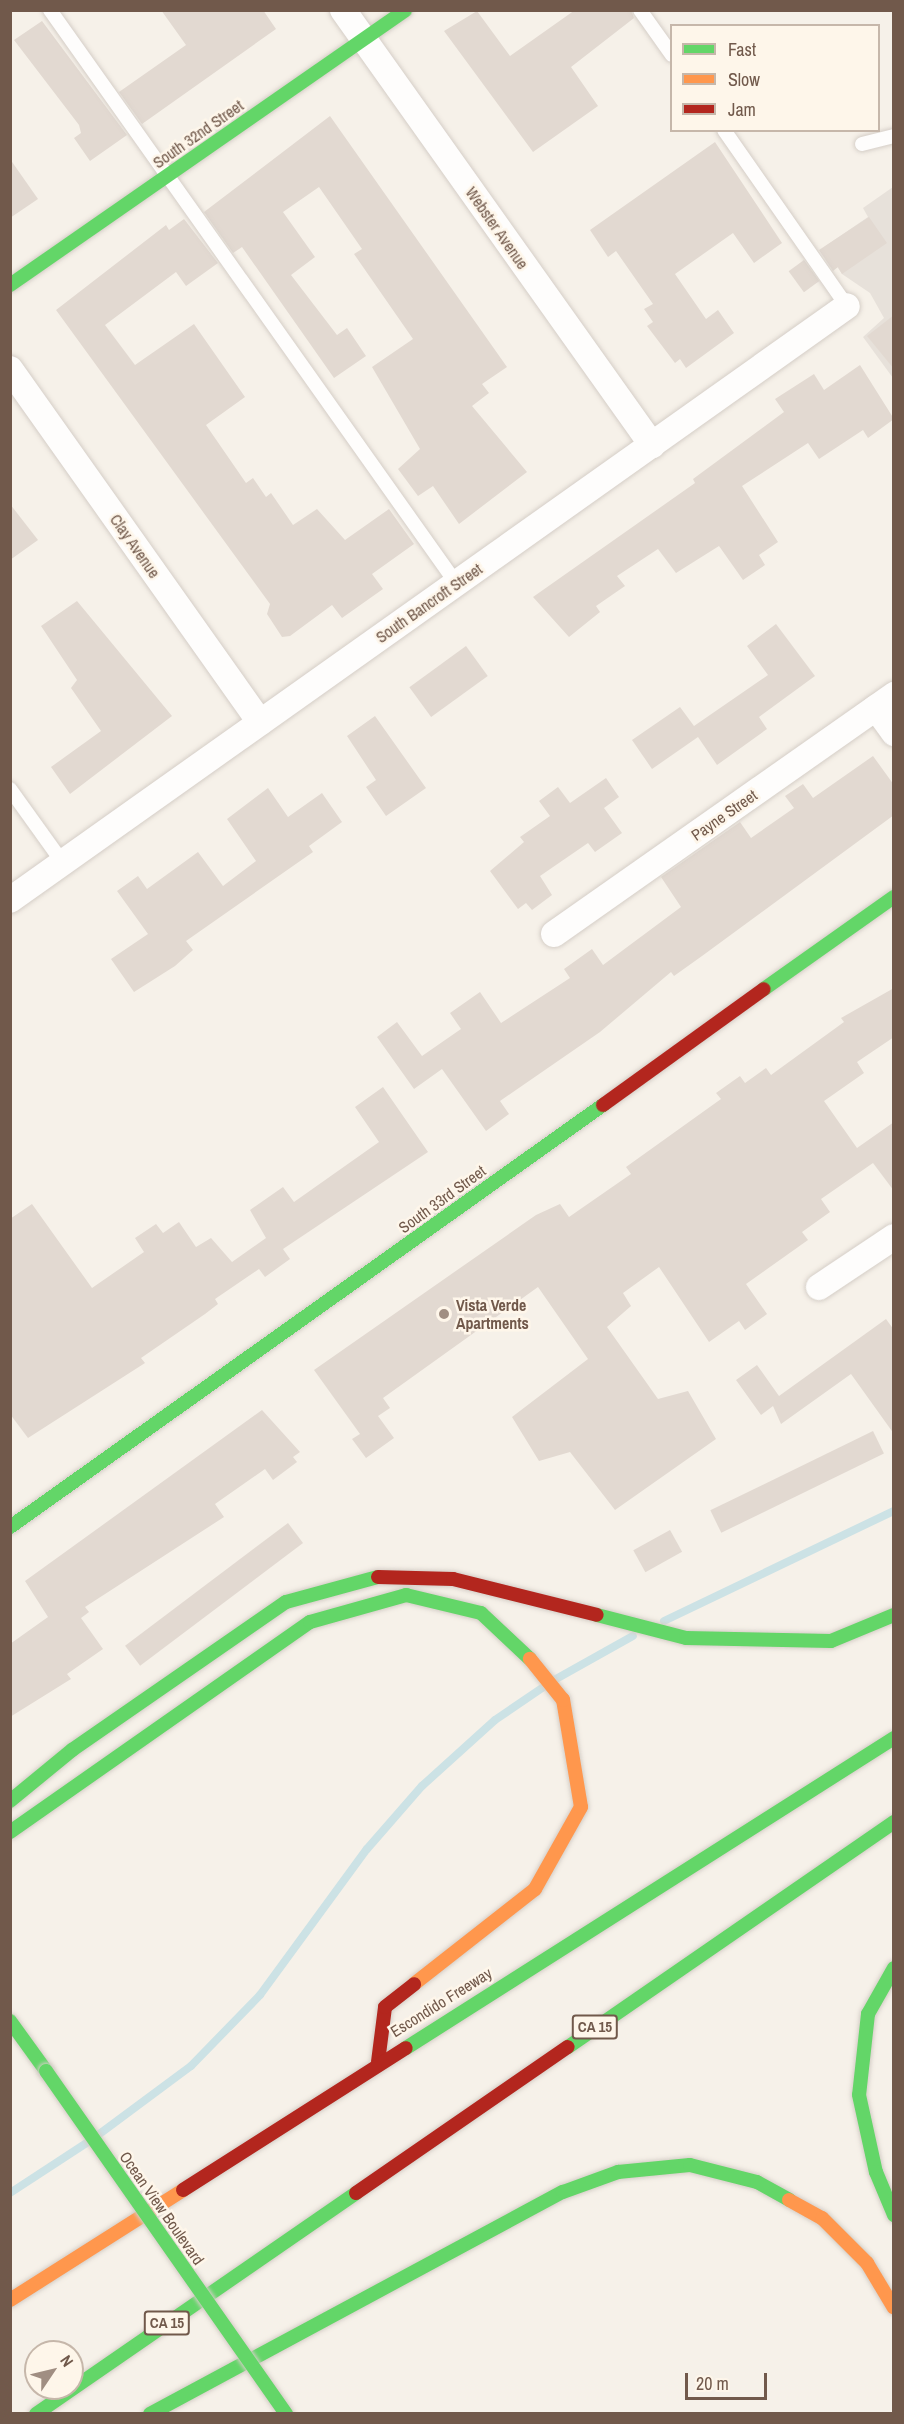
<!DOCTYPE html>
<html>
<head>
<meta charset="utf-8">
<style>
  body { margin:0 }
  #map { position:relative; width:904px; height:2424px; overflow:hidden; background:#f6f1e9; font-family:"Archivo Narrow",sans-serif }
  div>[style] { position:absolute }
  .industrial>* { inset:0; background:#e7e1da }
  .stream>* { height:8px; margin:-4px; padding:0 4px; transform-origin:4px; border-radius:4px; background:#cce2e5 }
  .building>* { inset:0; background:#e2d9d1; transform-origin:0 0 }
  .roads { filter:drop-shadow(0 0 2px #d5cec7) drop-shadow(0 0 2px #d5cec7) }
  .lane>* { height:14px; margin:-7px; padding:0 7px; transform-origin:7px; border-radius:7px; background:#fefdfc }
  .street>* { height:26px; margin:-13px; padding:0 13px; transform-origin:13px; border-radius:13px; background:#fefdfc }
  .fast>* { height:14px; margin:-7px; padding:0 7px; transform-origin:7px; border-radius:7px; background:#63d668 }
  .slow>* { height:14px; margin:-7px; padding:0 7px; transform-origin:7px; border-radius:7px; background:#ff974d }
  .jam>* { height:14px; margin:-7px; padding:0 7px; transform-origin:7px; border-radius:7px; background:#b3261e }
  .bridges { filter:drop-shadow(0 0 2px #d4cdc6) drop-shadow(0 0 2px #d4cdc6) }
  .fast-bridge>* { height:14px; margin:-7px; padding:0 7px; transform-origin:7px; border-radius:7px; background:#63d668 }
  .dots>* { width:16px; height:16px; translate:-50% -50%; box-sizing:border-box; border:3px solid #fef6ea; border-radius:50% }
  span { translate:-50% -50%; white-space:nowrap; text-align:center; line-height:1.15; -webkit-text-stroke:5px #fef6ea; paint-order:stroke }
  .shield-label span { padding:2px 4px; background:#fef6ea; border:2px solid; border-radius:4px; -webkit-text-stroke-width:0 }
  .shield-label { font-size:15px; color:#71594b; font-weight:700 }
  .street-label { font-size:16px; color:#71594b }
  .poi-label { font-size:16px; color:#71594b; font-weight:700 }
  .left { translate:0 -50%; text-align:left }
  .frame { position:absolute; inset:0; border:12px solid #71594b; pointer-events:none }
  .legend { position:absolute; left:670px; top:24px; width:210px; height:108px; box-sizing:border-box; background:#fef6ea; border:2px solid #c6b7aa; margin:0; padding:8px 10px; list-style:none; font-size:18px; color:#71594b }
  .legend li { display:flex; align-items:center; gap:12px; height:30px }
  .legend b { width:30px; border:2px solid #c6b7aa }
  .north { position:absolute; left:24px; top:2340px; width:60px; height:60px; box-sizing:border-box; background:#fef6ea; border:2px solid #c6b7aa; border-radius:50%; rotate:55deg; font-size:16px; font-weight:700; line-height:24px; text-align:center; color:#71594b }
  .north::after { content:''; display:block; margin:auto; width:21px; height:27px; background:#a08e82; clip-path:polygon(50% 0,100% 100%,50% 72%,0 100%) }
  .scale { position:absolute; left:685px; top:2373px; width:82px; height:27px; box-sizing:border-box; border:3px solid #71594b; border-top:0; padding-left:8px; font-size:18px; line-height:21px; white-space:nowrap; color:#71594b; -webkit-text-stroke:4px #fef6ea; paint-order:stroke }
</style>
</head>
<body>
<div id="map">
  <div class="industrial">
    <i style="clip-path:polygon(893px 187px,893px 378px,863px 337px,884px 318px,870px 293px,842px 274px,824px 247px,868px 217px,863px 208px)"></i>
  </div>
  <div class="stream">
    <i style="left:664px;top:1621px;width:255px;rotate:-25.6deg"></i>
    <i style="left:556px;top:1679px;width:88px;rotate:-29.2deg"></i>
    <i style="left:98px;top:2135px;width:116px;rotate:-36.6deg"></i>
    <i style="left:191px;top:2066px;width:99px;rotate:-45.8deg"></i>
    <i style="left:260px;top:1995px;width:181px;rotate:-53.8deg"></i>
    <i style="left:367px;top:1849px;width:84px;rotate:-48.9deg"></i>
    <i style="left:422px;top:1786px;width:98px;rotate:-42.1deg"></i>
    <i style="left:495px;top:1720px;width:60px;rotate:-34.2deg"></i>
    <i style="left:10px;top:2193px;width:93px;rotate:-33.2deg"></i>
  </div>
  <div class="building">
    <i style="clip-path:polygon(161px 10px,263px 10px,276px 29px,142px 124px,119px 92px,186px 45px)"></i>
    <i style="clip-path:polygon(575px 10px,631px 10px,634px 18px,571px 67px,598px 106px,533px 152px,444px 31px,477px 11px,510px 56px)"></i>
    <i style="clip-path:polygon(42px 21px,127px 135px,90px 161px,74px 138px,81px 133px,79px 125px,14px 40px)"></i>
    <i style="clip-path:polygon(330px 116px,507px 367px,482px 384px,489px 393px,472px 406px,527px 472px,459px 524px,433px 486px,418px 496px,398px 469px,420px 449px,372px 367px,413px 339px,354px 254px,362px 249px,319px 187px,283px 212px,315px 257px,291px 275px,337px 335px,347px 328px,366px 356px,334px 378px,242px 247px,233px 253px,204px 212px)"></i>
    <i style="clip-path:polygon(715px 142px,782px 243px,754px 263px,733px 233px,675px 274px,706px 319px,718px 310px,734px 333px,686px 368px,680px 359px,675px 363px,647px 326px,653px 322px,644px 309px,653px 304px,616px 251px,608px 257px,590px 230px)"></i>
    <i style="clip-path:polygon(10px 159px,38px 199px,10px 218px)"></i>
    <i style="clip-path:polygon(869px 217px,887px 243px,842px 274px,838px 267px,833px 271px,819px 250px)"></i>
    <i style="clip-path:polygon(184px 219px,218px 263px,186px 286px,176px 272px,105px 325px,135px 365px,194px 324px,245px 397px,206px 425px,246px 483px,253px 478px,266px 497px,271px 493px,293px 525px,317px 509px,345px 540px,389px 509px,414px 544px,372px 574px,383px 589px,342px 618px,332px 605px,290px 636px,282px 637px,267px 614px,270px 604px,56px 310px,166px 225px,169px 230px)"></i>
    <i style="left:804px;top:260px;width:26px;height:19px;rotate:54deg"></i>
    <i style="clip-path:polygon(894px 315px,894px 369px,867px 336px)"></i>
    <i style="clip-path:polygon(860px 365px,894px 419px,868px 438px,863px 430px,819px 459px,808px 443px,742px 486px,778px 542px,759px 555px,765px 565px,743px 580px,719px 546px,676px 573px,658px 549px,617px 576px,625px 586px,596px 606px,600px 612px,569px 637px,533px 597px,695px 483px,693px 479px,784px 412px,775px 399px,814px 374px,824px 390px)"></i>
    <i style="clip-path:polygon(10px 504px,38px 540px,10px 560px)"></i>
    <i style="clip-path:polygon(77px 601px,172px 716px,70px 794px,51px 767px,101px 731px,71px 688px,77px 680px,41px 626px)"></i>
    <i style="clip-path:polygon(776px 624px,815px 676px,759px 717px,767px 729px,717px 765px,698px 737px,652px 769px,632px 740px,680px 707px,694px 726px,768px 675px,747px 646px)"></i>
    <i style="left:466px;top:646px;width:37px;height:70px;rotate:54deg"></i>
    <i style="clip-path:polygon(375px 716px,426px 788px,386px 816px,366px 787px,376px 780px,347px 736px)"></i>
    <i style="clip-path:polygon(873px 756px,894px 785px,894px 815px,702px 956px,674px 976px,671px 972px,600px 1032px,500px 1101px,509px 1114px,486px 1131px,442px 1069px,414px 1089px,377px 1037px,397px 1022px,422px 1056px,461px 1029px,450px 1013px,480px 992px,501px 1023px,570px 978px,564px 969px,592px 949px,603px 965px,681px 907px,661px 877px,740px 822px,751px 838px,794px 808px,785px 796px,803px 784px,813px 798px)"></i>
    <i style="clip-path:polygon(606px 778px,619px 797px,604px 808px,622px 833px,595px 852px,588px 843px,540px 876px,552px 895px,532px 910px,526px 903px,518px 909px,490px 871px,524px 842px,520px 837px,550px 816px,539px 801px,558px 787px,570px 803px)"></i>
    <i style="clip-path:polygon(268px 788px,288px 817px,322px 793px,342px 822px,309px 846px,313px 852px,186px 941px,193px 950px,175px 966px,134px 992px,111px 959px,148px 934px,117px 891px,138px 876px,147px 889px,198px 852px,223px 886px,256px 861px,227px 819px)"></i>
    <i style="clip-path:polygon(894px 988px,894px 1037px,857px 1062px,864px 1073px,824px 1101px,857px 1148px,894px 1122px,894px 1191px,873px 1163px,821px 1199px,830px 1212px,802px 1232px,808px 1240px,746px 1284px,767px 1314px,745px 1330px,739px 1321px,709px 1342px,659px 1267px,623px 1293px,631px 1306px,607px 1327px,658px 1399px,688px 1391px,716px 1439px,615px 1510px,570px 1452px,539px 1461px,512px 1417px,588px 1359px,538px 1287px,383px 1398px,390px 1408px,378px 1416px,394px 1438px,366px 1458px,352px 1439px,360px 1434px,314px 1370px,536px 1215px,560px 1204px,569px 1217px,631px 1174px,626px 1167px,721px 1099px,716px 1093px,740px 1076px,745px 1083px,766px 1068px,771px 1075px,844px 1022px,841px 1018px)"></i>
    <i style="clip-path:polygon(383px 1087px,428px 1152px,283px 1249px,290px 1259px,265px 1277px,259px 1269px,215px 1299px,218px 1304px,205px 1314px,141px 1358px,145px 1363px,28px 1438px,10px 1414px,10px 1219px,32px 1204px,92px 1288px,144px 1252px,135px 1238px,156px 1224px,163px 1233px,179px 1222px,196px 1247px,211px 1238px,232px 1262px,266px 1238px,250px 1210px,283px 1187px,294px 1202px,379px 1142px,355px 1107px)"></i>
    <i style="clip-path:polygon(886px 1319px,894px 1330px,894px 1434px,851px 1374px,781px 1424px,773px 1406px,761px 1415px,736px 1380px,757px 1365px,779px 1396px)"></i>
    <i style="clip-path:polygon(262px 1410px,300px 1452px,293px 1457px,297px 1462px,273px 1480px,265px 1469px,215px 1504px,224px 1517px,85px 1607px,89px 1612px,81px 1618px,103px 1649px,67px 1674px,71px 1679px,10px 1717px,10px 1644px,48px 1617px,25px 1581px)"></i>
    <i style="left:873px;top:1431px;width:25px;height:181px;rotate:64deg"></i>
    <i style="left:288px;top:1523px;width:25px;height:204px;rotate:53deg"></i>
    <i style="left:670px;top:1530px;width:25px;height:42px;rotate:61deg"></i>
  </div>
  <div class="roads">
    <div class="lane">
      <i style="left:50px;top:10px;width:702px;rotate:54.68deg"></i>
      <i style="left:640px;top:10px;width:55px;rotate:54.6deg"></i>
      <i style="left:724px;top:130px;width:215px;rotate:55.1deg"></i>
      <i style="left:862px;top:144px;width:33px;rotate:-14deg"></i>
      <i style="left:10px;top:789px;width:91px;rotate:54.4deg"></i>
    </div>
    <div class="street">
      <i style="left:343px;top:10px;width:534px;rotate:54.61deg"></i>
      <i style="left:10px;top:369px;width:433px;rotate:54.7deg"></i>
      <i style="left:876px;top:708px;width:31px;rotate:54deg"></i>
      <i style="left:10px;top:900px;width:1026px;rotate:-35.36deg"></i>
      <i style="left:554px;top:934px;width:416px;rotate:-35.1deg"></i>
      <i style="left:819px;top:1287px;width:90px;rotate:-33.7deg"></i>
    </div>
    <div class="fast">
      <i style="left:10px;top:285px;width:481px;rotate:-34.8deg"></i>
      <i style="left:764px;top:989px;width:159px;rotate:-35.3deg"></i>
      <i style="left:10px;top:1527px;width:728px;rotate:-35.44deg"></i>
      <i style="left:597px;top:1615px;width:92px;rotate:14.5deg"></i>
      <i style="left:686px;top:1638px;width:145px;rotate:1.2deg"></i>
      <i style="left:831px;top:1641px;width:68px;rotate:-22.4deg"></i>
      <i style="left:10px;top:1801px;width:80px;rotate:-39.4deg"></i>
      <i style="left:72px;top:1750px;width:260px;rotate:-34.7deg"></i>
      <i style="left:286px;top:1602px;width:95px;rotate:-15.2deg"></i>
      <i style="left:10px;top:1832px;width:366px;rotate:-35deg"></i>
      <i style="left:310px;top:1622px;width:100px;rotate:-15.7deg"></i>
      <i style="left:406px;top:1595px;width:77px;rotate:13.5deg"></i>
      <i style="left:481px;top:1613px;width:67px;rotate:43.2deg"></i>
      <i style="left:894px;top:1968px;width:53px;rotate:119.5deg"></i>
      <i style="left:868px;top:2014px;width:81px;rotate:96.3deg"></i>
      <i style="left:859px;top:2095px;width:79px;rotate:77.6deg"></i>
      <i style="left:876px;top:2172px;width:47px;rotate:67.3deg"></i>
      <i style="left:10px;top:2021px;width:62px;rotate:54.2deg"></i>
      <i style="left:568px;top:2047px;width:396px;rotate:-34.6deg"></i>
      <i style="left:406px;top:2048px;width:578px;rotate:-32.43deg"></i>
      <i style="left:36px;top:2414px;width:389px;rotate:-34.6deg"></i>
      <i style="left:150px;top:2414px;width:469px;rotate:-28.3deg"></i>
      <i style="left:563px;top:2192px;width:59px;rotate:-20deg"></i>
      <i style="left:618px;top:2172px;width:72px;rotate:-5.6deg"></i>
      <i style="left:690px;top:2165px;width:69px;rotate:14.2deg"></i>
      <i style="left:757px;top:2182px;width:37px;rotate:29deg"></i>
    </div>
    <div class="slow">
      <i style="left:414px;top:1984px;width:154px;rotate:-38.1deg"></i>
      <i style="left:535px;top:1889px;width:94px;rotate:-60.7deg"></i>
      <i style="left:581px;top:1807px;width:109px;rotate:-99.5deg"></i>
      <i style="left:563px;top:1700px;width:53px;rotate:-128.8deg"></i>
      <i style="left:789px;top:2200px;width:38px;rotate:29deg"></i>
      <i style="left:822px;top:2218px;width:64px;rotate:45deg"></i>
      <i style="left:867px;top:2263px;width:52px;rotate:59deg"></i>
      <i style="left:10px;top:2300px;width:205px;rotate:-32.4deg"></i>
    </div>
    <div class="jam">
      <i style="left:603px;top:1105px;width:198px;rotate:-35.8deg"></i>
      <i style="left:378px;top:1577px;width:75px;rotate:1.5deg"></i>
      <i style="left:453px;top:1579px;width:148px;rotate:14deg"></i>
      <i style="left:378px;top:2062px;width:55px;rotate:-82.7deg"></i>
      <i style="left:385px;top:2007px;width:37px;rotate:-38deg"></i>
      <i style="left:183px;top:2190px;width:264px;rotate:-32.5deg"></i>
      <i style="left:356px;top:2193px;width:257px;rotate:-34.6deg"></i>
    </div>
  </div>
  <div class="bridges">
    <div class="fast-bridge">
      <i style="left:46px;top:2071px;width:419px;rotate:55deg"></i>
    </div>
  </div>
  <div class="dots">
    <i style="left:444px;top:1314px;background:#a08e82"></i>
  </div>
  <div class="shield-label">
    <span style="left:595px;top:2027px">CA 15</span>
    <span style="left:167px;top:2323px">CA 15</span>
  </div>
  <div class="street-label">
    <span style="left:198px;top:134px;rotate:-35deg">South 32nd Street</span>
    <span style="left:497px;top:228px;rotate:55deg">Webster Avenue</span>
    <span style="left:135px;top:546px;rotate:55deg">Clay Avenue</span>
    <span style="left:429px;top:603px;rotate:-35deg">South Bancroft Street</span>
    <span style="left:724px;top:815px;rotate:-35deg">Payne Street</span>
    <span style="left:442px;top:1199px;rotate:-36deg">South 33rd Street</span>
    <span style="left:441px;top:2002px;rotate:-32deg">Escondido Freeway</span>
    <span style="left:162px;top:2208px;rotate:55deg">Ocean View Boulevard</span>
  </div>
  <div class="poi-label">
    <span class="left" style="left:456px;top:1314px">Vista Verde<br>Apartments</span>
  </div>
  <div class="frame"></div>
  <ul class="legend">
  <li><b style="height:8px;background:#63d668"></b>Fast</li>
  <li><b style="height:8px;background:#ff974d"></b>Slow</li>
  <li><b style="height:8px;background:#b3261e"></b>Jam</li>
  </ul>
  <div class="north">N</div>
  <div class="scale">20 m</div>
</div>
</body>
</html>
